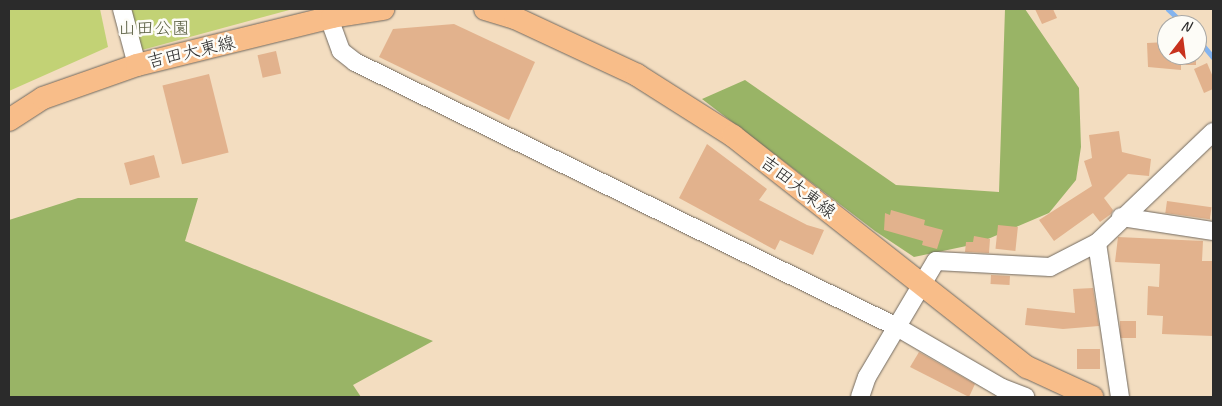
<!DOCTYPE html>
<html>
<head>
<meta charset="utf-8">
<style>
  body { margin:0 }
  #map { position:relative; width:1222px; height:406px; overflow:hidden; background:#f3ddc0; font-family:Caveat,"Klee One",sans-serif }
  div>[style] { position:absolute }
  .green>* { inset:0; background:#c2d275 }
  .forest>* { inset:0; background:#99b466 }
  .stream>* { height:4.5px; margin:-2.25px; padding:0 2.25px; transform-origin:2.25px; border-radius:2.25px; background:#84b4ef }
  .building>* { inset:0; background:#e2b28d; transform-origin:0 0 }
  .roads { filter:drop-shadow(0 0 1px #71695f) drop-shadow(0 0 1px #71695f) }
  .minor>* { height:18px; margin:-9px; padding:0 9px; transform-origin:9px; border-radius:9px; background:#fff }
  .major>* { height:22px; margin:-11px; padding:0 11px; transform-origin:11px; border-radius:11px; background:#f8bd89 }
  span { translate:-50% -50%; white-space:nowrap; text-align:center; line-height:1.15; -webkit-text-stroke:5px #fdfcf7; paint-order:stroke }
  .park-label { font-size:18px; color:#585d41 }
  .street-label { font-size:18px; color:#2b2b2b }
  .frame { position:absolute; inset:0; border:10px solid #2b2b2b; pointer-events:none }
  .north { position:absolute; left:1157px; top:15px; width:50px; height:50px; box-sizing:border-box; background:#fdfcf7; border:1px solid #a9a8a5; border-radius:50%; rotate:15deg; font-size:14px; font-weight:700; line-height:20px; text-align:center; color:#2b2b2b }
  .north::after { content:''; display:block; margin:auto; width:18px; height:22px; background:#c8321e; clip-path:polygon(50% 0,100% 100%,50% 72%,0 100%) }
</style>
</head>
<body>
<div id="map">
  <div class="green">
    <i style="clip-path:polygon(9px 9px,100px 9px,108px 47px,9px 91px)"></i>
    <i style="clip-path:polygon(129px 9px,293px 9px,142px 50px)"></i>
  </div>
  <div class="forest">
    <i style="clip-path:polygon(1005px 9px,1025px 9px,1079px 88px,1081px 147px,1076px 180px,1049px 213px,976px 244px,914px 257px,875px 231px,702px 99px,745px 80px,896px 185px,999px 192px)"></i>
    <i style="clip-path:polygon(78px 198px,198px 198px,185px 241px,433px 341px,353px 385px,361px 397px,9px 397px,9px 220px)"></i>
  </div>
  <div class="stream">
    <i style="left:1168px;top:9px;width:23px;rotate:43deg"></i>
    <i style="left:1197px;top:38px;width:25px;rotate:50deg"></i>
  </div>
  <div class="building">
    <i style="clip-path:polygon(1035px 9px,1053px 9px,1057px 18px,1042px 24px)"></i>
    <i style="clip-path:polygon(454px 24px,535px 62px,509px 120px,379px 57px,393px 29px)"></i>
    <i style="clip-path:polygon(1167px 42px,1167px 55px,1196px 55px,1196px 65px,1181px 65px,1181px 70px,1148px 67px,1147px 43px)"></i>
    <i style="left:276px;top:51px;width:23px;height:19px;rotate:77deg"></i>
    <i style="clip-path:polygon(1207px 63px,1213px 77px,1213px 89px,1204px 93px,1194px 69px)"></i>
    <i style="left:209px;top:74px;width:81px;height:48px;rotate:76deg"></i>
    <i style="clip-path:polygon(1119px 131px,1122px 152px,1151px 159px,1149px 176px,1128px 174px,1104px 198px,1113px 210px,1111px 214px,1100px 222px,1093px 213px,1054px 241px,1039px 220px,1092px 186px,1084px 161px,1092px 158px,1089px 135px)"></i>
    <i style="clip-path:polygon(707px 144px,767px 189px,759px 200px,807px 225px,824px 230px,813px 255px,780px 240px,775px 250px,679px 198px)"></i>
    <i style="left:154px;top:155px;width:23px;height:31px;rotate:75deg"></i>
    <i style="left:1167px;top:201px;width:45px;height:12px;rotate:8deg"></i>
    <i style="clip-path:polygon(891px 210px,925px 220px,924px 225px,943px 230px,937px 249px,922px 245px,923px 241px,884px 230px,885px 213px,890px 215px)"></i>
    <i style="left:998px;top:225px;width:20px;height:24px;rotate:6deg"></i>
    <i style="clip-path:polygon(974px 236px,990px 239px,989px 253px,965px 252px,966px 242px,973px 242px)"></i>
    <i style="clip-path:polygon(1118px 237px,1203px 241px,1202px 261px,1213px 261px,1213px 336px,1162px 334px,1163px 316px,1147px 315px,1148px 286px,1159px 287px,1160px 264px,1115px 262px)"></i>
    <i style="left:991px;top:275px;width:19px;height:9px;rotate:3deg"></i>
    <i style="clip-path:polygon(1093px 288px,1099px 326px,1063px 329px,1025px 325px,1027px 308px,1075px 313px,1073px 289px)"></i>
    <i style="left:1120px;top:321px;width:16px;height:17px"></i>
    <i style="left:1077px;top:349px;width:23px;height:20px"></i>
    <i style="clip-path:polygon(919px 352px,975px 384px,969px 397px,910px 367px)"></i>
  </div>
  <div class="roads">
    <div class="minor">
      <i style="left:122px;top:9px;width:58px;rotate:75deg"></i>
      <i style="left:329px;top:18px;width:35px;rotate:70deg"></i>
      <i style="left:341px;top:51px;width:18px;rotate:38deg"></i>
      <i style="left:355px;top:62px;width:603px;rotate:26.06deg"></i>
      <i style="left:897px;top:327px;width:121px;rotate:30.2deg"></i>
      <i style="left:1002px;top:388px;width:25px;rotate:21deg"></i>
      <i style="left:1121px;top:217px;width:93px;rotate:8.7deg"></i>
      <i style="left:1097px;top:243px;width:156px;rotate:81.5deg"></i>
      <i style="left:860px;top:397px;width:21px;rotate:-71deg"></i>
      <i style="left:867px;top:377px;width:135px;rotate:-59.3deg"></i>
      <i style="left:936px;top:261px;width:114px;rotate:3deg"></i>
      <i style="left:1050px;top:267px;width:53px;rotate:-27.1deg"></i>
      <i style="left:1097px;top:243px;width:161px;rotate:-43.7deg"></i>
    </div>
    <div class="major">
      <i style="left:485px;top:9px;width:31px;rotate:17deg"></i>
      <i style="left:515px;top:18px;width:135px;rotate:25deg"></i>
      <i style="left:637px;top:75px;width:114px;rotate:32.4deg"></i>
      <i style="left:733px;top:136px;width:374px;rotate:38.2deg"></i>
      <i style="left:1027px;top:367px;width:72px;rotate:24.8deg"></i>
      <i style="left:9px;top:120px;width:40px;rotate:-32.9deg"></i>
      <i style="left:43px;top:98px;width:100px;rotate:-19.3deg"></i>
      <i style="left:137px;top:65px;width:201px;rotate:-13.8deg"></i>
      <i style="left:332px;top:17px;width:52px;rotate:-8.9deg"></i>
    </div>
  </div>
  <div class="park-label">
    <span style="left:154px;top:28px">山田公園</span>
  </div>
  <div class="street-label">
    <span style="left:191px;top:52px;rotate:-13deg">吉田大東線</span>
    <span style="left:798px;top:187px;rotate:38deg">吉田大東線</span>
  </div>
  <div class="frame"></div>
  <div class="north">N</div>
</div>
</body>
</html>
